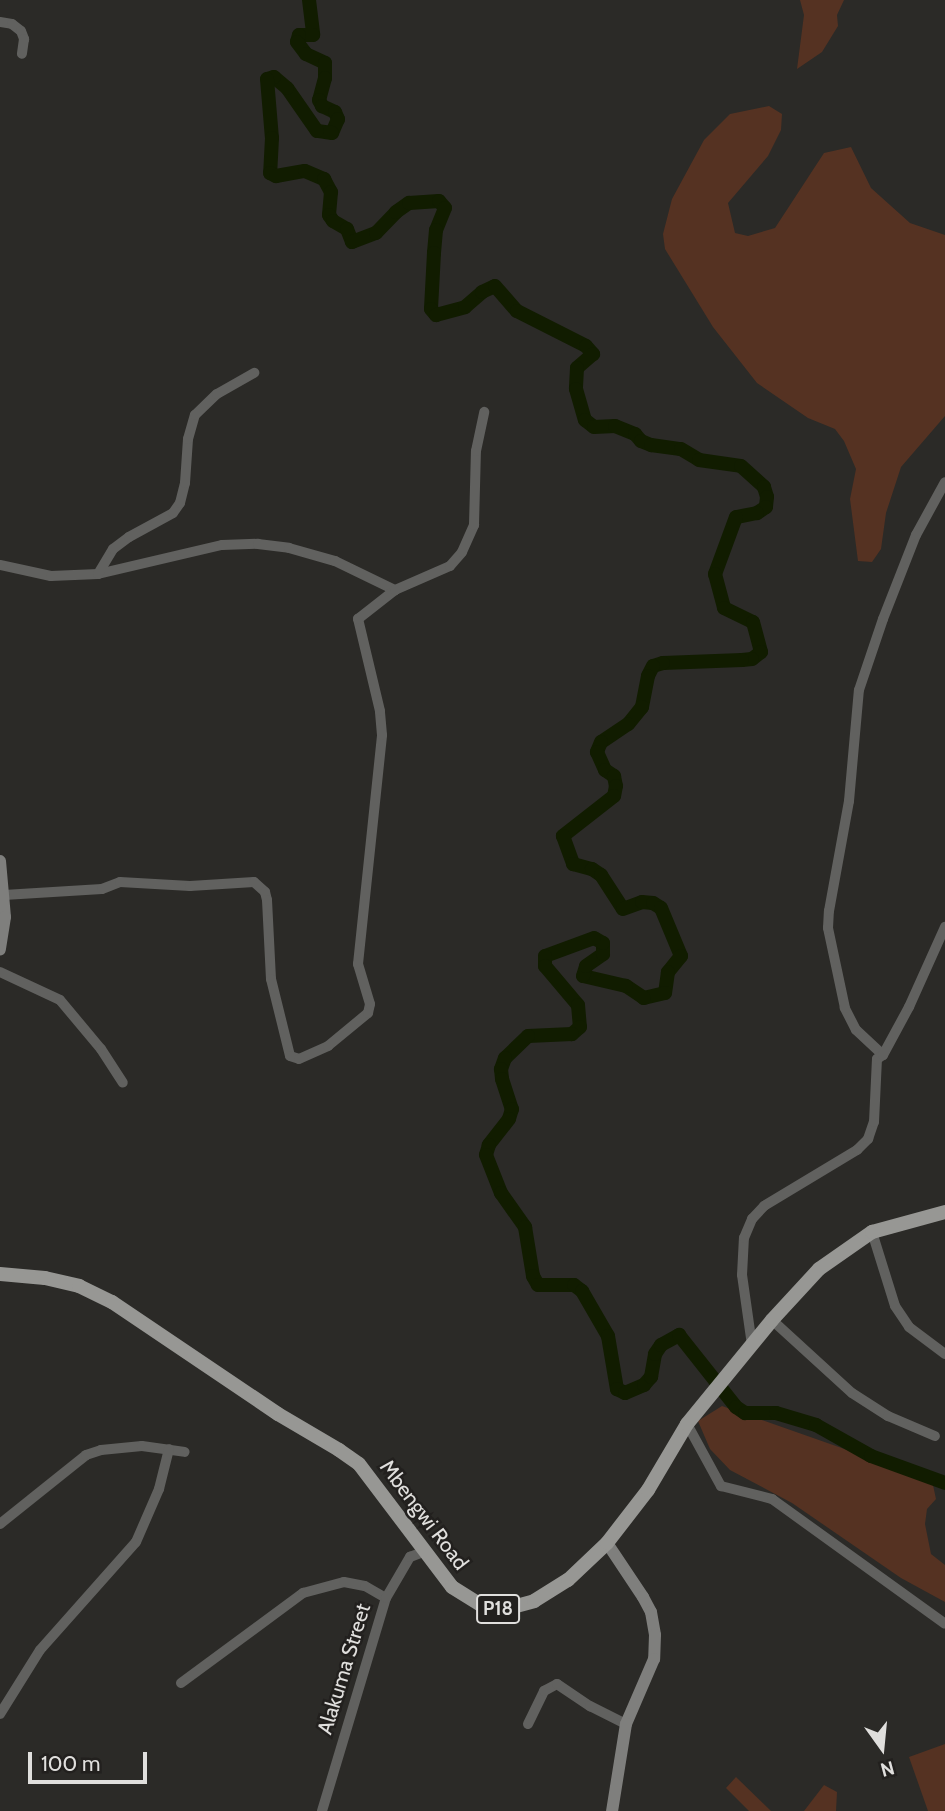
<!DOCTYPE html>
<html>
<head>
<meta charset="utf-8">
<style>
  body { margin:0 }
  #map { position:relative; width:945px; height:1811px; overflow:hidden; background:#2b2a27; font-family:Cabin,sans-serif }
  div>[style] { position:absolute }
  .green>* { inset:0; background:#553222 }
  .river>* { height:14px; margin:-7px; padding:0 7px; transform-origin:7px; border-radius:7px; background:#111c00 }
  .street>* { height:10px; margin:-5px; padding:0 5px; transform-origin:5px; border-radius:5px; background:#61615f }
  .secondary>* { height:12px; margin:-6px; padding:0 6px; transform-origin:6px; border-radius:6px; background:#7f7f7d }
  .primary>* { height:14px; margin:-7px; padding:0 7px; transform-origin:7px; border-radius:7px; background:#979794 }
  span { translate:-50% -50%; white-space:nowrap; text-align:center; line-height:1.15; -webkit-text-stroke:5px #22201e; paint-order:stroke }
  .shield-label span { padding:2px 5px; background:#22201e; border:2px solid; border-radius:5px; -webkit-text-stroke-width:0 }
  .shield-label { font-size:19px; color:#e0dfdd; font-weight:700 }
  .street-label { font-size:21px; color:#e0dfdd }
  .north { position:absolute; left:847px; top:1713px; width:70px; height:70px; -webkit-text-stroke:5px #22201e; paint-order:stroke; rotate:165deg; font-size:19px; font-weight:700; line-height:28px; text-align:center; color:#e0dfdd }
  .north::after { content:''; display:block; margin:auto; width:24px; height:32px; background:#e0dfdd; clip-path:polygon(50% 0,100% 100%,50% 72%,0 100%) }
  .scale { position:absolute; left:28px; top:1752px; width:119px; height:32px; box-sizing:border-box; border:4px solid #e0dfdd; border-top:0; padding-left:9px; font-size:21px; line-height:24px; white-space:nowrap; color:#e0dfdd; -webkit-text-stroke:5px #22201e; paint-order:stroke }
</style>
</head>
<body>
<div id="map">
  <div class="green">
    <i style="clip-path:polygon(800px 0,844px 0,837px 15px,838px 26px,822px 52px,797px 69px,804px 15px)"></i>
    <i style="clip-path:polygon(769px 106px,782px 114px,781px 130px,768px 156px,728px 203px,735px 233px,748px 236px,775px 228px,824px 153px,851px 147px,871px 188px,910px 223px,945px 235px,945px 416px,901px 467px,886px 513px,881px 549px,872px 562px,858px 561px,850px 499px,856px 469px,844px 441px,835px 429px,808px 418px,757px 383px,713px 327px,665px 249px,663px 234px,672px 199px,704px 140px,730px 114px)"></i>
    <i style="clip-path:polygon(722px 1406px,907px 1471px,933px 1485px,936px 1499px,927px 1509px,925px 1524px,931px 1554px,945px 1565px,945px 1602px,901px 1578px,792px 1503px,730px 1470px,710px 1449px,698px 1421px)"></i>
    <i style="clip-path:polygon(945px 1744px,945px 1811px,928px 1811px,909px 1757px)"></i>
    <i style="clip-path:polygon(736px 1777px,771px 1811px,749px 1811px,726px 1788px)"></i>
    <i style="clip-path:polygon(824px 1785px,837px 1792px,836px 1811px,804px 1811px)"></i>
  </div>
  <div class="river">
    <i style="left:309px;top:0;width:35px;rotate:83deg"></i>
    <i style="left:313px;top:35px;width:14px;rotate:180deg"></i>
    <i style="left:299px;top:35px;width:7px;rotate:106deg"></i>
    <i style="left:297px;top:42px;width:15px;rotate:53deg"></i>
    <i style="left:306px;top:54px;width:21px;rotate:25deg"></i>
    <i style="left:325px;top:63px;width:15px;rotate:90deg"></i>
    <i style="left:325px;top:78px;width:23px;rotate:105deg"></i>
    <i style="left:319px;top:100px;width:7px;rotate:63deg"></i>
    <i style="left:322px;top:106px;width:14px;rotate:25deg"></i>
    <i style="left:335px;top:112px;width:8px;rotate:67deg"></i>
    <i style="left:338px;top:119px;width:15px;rotate:113deg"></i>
    <i style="left:332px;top:133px;width:15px;rotate:-172deg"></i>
    <i style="left:317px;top:131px;width:52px;rotate:-124.9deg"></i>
    <i style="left:287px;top:88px;width:17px;rotate:-140deg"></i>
    <i style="left:274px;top:77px;width:7px;rotate:164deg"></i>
    <i style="left:267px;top:79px;width:59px;rotate:85.2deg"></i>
    <i style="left:272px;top:138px;width:35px;rotate:93deg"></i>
    <i style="left:270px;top:173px;width:7px;rotate:27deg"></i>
    <i style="left:276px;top:176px;width:29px;rotate:-10deg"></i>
    <i style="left:305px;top:171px;width:21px;rotate:23deg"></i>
    <i style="left:324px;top:179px;width:15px;rotate:62deg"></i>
    <i style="left:331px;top:192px;width:23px;rotate:95deg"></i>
    <i style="left:329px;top:215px;width:7px;rotate:56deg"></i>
    <i style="left:333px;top:221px;width:16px;rotate:30deg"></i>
    <i style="left:347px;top:229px;width:14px;rotate:69deg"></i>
    <i style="left:352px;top:242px;width:26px;rotate:-21deg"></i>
    <i style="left:376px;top:233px;width:29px;rotate:-46deg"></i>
    <i style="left:396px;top:212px;width:16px;rotate:-35deg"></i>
    <i style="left:409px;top:203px;width:30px;rotate:-4deg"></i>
    <i style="left:439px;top:201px;width:9px;rotate:49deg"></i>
    <i style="left:445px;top:208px;width:24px;rotate:112deg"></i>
    <i style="left:436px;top:230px;width:23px;rotate:95deg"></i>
    <i style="left:434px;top:253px;width:56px;rotate:93.1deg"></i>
    <i style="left:431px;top:309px;width:8px;rotate:50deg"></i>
    <i style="left:436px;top:315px;width:30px;rotate:-15deg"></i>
    <i style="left:465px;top:307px;width:23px;rotate:-41deg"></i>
    <i style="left:482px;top:292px;width:14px;rotate:-25deg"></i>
    <i style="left:495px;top:286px;width:33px;rotate:49deg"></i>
    <i style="left:517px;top:311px;width:77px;rotate:26.9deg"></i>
    <i style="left:586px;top:346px;width:11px;rotate:49deg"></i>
    <i style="left:593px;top:354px;width:21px;rotate:139deg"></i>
    <i style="left:577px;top:368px;width:21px;rotate:93deg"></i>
    <i style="left:576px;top:389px;width:32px;rotate:74deg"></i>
    <i style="left:585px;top:420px;width:11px;rotate:38deg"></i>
    <i style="left:594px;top:427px;width:21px;rotate:-3deg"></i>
    <i style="left:615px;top:426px;width:22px;rotate:22deg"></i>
    <i style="left:635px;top:434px;width:9px;rotate:49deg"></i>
    <i style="left:641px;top:441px;width:11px;rotate:22deg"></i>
    <i style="left:651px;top:445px;width:30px;rotate:8deg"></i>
    <i style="left:681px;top:449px;width:21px;rotate:31deg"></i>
    <i style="left:699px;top:460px;width:42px;rotate:8.1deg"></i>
    <i style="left:741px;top:466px;width:31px;rotate:42deg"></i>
    <i style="left:764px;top:487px;width:10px;rotate:73deg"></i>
    <i style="left:767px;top:497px;width:10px;rotate:96deg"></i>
    <i style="left:766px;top:507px;width:11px;rotate:146deg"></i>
    <i style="left:757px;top:513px;width:21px;rotate:169deg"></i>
    <i style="left:736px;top:517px;width:61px;rotate:110.2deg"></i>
    <i style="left:715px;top:574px;width:35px;rotate:75deg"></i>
    <i style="left:724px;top:608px;width:32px;rotate:26deg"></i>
    <i style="left:753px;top:622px;width:31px;rotate:75deg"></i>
    <i style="left:761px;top:652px;width:11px;rotate:142deg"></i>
    <i style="left:752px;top:659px;width:10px;rotate:174deg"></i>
    <i style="left:742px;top:660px;width:79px;rotate:177.8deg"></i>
    <i style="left:663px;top:663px;width:10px;rotate:163deg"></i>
    <i style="left:653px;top:666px;width:11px;rotate:117deg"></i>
    <i style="left:648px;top:676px;width:32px;rotate:101deg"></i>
    <i style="left:642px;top:707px;width:22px;rotate:129deg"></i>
    <i style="left:628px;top:724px;width:32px;rotate:146deg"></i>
    <i style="left:601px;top:742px;width:11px;rotate:112deg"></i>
    <i style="left:597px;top:752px;width:20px;rotate:66deg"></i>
    <i style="left:605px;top:770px;width:11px;rotate:34deg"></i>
    <i style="left:614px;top:776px;width:10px;rotate:79deg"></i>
    <i style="left:616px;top:786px;width:10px;rotate:101deg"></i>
    <i style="left:614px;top:796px;width:65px;rotate:141.9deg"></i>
    <i style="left:563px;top:836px;width:30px;rotate:70deg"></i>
    <i style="left:573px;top:864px;width:20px;rotate:15deg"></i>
    <i style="left:592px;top:869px;width:11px;rotate:34deg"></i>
    <i style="left:601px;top:875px;width:40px;rotate:57.1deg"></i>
    <i style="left:623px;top:909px;width:20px;rotate:-20deg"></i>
    <i style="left:642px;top:902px;width:11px;rotate:5deg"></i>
    <i style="left:653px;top:903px;width:9px;rotate:32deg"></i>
    <i style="left:661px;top:908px;width:52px;rotate:67.4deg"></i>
    <i style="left:681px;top:956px;width:21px;rotate:129deg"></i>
    <i style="left:668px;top:972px;width:21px;rotate:98deg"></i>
    <i style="left:665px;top:993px;width:22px;rotate:167deg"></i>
    <i style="left:644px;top:998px;width:22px;rotate:-146deg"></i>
    <i style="left:626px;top:986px;width:44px;rotate:-166.9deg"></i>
    <i style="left:583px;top:976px;width:10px;rotate:-73deg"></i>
    <i style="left:586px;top:966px;width:21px;rotate:-35deg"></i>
    <i style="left:603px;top:954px;width:11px;rotate:-90deg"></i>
    <i style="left:603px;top:943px;width:10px;rotate:-151deg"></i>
    <i style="left:594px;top:938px;width:52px;rotate:159.8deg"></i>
    <i style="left:545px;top:956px;width:10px;rotate:90deg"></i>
    <i style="left:545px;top:966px;width:51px;rotate:49.8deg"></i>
    <i style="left:578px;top:1005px;width:22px;rotate:85deg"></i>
    <i style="left:580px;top:1027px;width:11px;rotate:139deg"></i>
    <i style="left:572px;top:1034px;width:44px;rotate:177.4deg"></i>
    <i style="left:528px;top:1036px;width:32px;rotate:136deg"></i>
    <i style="left:505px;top:1058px;width:12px;rotate:110deg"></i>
    <i style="left:501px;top:1069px;width:10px;rotate:84deg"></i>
    <i style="left:502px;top:1079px;width:32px;rotate:72deg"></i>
    <i style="left:512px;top:1109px;width:10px;rotate:107deg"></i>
    <i style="left:509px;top:1119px;width:33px;rotate:128deg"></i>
    <i style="left:489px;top:1145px;width:10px;rotate:107deg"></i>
    <i style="left:486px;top:1155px;width:41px;rotate:68.5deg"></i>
    <i style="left:501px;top:1193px;width:42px;rotate:54.8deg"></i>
    <i style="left:525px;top:1227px;width:50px;rotate:80.7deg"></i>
    <i style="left:533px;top:1276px;width:10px;rotate:61deg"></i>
    <i style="left:538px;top:1285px;width:36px"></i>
    <i style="left:574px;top:1285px;width:10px;rotate:37deg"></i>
    <i style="left:582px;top:1291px;width:52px;rotate:60deg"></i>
    <i style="left:608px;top:1336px;width:54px;rotate:80.4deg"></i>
    <i style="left:617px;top:1389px;width:9px;rotate:27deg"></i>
    <i style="left:625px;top:1393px;width:21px;rotate:-23deg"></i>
    <i style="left:644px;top:1385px;width:11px;rotate:-49deg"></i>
    <i style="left:651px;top:1377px;width:23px;rotate:-80deg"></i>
    <i style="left:655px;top:1354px;width:11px;rotate:-56deg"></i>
    <i style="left:661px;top:1345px;width:21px;rotate:-29deg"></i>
    <i style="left:679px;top:1335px;width:92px;rotate:51.6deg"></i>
    <i style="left:736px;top:1407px;width:11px;rotate:34deg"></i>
    <i style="left:745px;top:1413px;width:31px"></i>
    <i style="left:776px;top:1413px;width:42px;rotate:16.7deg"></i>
    <i style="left:816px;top:1425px;width:63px;rotate:29.4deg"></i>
    <i style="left:871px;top:1456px;width:79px;rotate:20deg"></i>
  </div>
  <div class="street">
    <i style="left:0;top:22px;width:12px;rotate:9deg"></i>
    <i style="left:12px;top:24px;width:11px;rotate:38deg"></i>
    <i style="left:21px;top:31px;width:9px;rotate:69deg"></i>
    <i style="left:24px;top:39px;width:15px;rotate:98deg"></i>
    <i style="left:0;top:565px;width:52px;rotate:12.2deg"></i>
    <i style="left:51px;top:576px;width:47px;rotate:-2.4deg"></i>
    <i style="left:98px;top:574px;width:127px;rotate:-13.2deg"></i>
    <i style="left:222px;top:545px;width:36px;rotate:-2deg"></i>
    <i style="left:258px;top:544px;width:31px;rotate:7deg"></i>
    <i style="left:289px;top:548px;width:48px;rotate:15.8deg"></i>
    <i style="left:335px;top:561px;width:67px;rotate:25.8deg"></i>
    <i style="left:98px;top:574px;width:29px;rotate:-59deg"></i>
    <i style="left:113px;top:549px;width:20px;rotate:-37deg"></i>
    <i style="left:129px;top:537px;width:50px;rotate:-28.6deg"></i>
    <i style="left:173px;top:513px;width:12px;rotate:-55deg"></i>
    <i style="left:180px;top:503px;width:21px;rotate:-76deg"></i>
    <i style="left:185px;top:483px;width:44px;rotate:-86.1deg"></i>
    <i style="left:188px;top:439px;width:25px;rotate:-74deg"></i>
    <i style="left:195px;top:415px;width:30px;rotate:-44deg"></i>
    <i style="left:217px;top:394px;width:43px;rotate:-29.6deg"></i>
    <i style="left:4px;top:895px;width:98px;rotate:-3.5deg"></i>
    <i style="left:102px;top:889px;width:19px;rotate:-21deg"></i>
    <i style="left:120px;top:882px;width:70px;rotate:3.3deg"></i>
    <i style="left:190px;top:886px;width:64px;rotate:-3.6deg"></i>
    <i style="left:254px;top:882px;width:15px;rotate:42deg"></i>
    <i style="left:265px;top:892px;width:8px;rotate:76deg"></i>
    <i style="left:267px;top:900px;width:79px;rotate:87.1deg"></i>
    <i style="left:271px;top:979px;width:79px;rotate:76.1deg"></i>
    <i style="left:290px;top:1056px;width:9px;rotate:18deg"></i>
    <i style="left:299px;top:1059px;width:32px;rotate:-24deg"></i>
    <i style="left:328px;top:1046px;width:52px;rotate:-39.5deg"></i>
    <i style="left:368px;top:1013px;width:9px;rotate:-77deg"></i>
    <i style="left:370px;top:1004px;width:42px;rotate:-106.7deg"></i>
    <i style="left:358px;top:964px;width:230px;rotate:-84deg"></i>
    <i style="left:382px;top:735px;width:24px;rotate:-95deg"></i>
    <i style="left:380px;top:711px;width:95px;rotate:-103.4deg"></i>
    <i style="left:358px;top:619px;width:47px;rotate:-38.1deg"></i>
    <i style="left:395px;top:590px;width:60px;rotate:-23.6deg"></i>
    <i style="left:450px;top:566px;width:18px;rotate:-49deg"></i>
    <i style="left:462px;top:552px;width:30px;rotate:-66deg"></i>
    <i style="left:474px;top:525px;width:74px;rotate:-88.5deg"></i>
    <i style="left:476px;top:451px;width:40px;rotate:-78deg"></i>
    <i style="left:0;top:972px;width:66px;rotate:25deg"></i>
    <i style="left:60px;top:1000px;width:64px;rotate:50.1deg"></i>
    <i style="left:101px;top:1049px;width:40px;rotate:57.1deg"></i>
    <i style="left:883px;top:1055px;width:37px;rotate:-137deg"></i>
    <i style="left:856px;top:1030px;width:25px;rotate:-117deg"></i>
    <i style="left:845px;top:1008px;width:82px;rotate:-102deg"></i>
    <i style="left:828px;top:928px;width:17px;rotate:-87deg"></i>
    <i style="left:829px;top:911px;width:112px;rotate:-79.7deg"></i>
    <i style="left:849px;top:801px;width:111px;rotate:-84.9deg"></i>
    <i style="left:859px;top:690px;width:75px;rotate:-71.3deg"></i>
    <i style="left:883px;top:619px;width:90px;rotate:-68.6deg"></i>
    <i style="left:916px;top:535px;width:60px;rotate:-61.3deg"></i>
    <i style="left:872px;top:1232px;width:77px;rotate:72.7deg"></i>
    <i style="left:895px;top:1306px;width:25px;rotate:56deg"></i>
    <i style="left:909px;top:1327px;width:45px;rotate:36.9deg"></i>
    <i style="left:772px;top:1320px;width:108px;rotate:42.4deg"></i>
    <i style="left:852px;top:1393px;width:43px;rotate:32.6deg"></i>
    <i style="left:888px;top:1416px;width:51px;rotate:23.1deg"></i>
    <i style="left:752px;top:1345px;width:71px;rotate:-98.1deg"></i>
    <i style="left:742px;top:1275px;width:37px;rotate:-87deg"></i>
    <i style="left:744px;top:1238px;width:21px;rotate:-67deg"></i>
    <i style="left:752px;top:1219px;width:18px;rotate:-47deg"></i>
    <i style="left:764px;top:1206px;width:109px;rotate:-31.1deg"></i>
    <i style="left:857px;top:1150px;width:16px;rotate:-45deg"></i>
    <i style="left:868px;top:1139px;width:18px;rotate:-71deg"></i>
    <i style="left:874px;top:1122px;width:63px;rotate:-87.3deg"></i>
    <i style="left:877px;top:1059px;width:7px;rotate:-34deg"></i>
    <i style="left:883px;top:1055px;width:55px;rotate:-61.6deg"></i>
    <i style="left:909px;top:1007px;width:88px;rotate:-65.8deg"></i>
    <i style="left:687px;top:1424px;width:71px;rotate:61.3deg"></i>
    <i style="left:721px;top:1486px;width:53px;rotate:14.3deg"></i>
    <i style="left:772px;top:1499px;width:213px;rotate:35.8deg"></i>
    <i style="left:0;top:1524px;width:110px;rotate:-38.7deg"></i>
    <i style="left:86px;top:1455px;width:16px;rotate:-18deg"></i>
    <i style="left:101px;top:1450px;width:41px;rotate:-5.6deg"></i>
    <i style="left:142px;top:1446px;width:43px;rotate:7.9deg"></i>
    <i style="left:181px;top:1683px;width:152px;rotate:-36.4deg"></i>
    <i style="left:303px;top:1593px;width:42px;rotate:-15deg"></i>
    <i style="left:344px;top:1582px;width:21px;rotate:11deg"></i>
    <i style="left:365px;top:1586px;width:24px;rotate:30deg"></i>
    <i style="left:0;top:1714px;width:75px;rotate:-58deg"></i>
    <i style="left:40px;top:1650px;width:144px;rotate:-48.4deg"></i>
    <i style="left:136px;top:1542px;width:58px;rotate:-66.5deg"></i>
    <i style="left:159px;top:1489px;width:41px;rotate:-76deg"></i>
    <i style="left:528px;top:1724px;width:37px;rotate:-64deg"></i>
    <i style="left:544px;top:1691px;width:15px;rotate:-28deg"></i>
    <i style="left:557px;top:1684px;width:40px;rotate:34deg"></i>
    <i style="left:590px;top:1706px;width:40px;rotate:26.6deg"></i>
    <i style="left:322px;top:1811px;width:222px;rotate:-73.3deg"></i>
    <i style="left:386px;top:1598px;width:48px;rotate:-59.7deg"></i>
    <i style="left:410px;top:1557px;width:14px;rotate:-21deg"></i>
  </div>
  <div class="secondary">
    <i style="left:0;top:861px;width:56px;rotate:84.9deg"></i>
    <i style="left:5px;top:917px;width:33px;rotate:99deg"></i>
    <i style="left:607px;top:1543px;width:65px;rotate:56.3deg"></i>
    <i style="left:643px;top:1597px;width:17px;rotate:62deg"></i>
    <i style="left:651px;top:1612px;width:23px;rotate:80deg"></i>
    <i style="left:655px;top:1635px;width:24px;rotate:92deg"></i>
    <i style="left:654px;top:1659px;width:71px;rotate:113.3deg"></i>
    <i style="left:626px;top:1724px;width:88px;rotate:99.1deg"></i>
  </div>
  <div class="primary">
    <i style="left:0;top:1274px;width:45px;rotate:5.1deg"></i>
    <i style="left:45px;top:1278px;width:35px;rotate:13deg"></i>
    <i style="left:79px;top:1286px;width:37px;rotate:26deg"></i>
    <i style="left:112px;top:1302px;width:200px;rotate:34deg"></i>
    <i style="left:278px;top:1414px;width:71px;rotate:30.5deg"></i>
    <i style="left:339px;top:1450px;width:24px;rotate:35deg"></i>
    <i style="left:359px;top:1464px;width:154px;rotate:52.9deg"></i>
    <i style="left:452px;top:1587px;width:39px;rotate:32deg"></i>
    <i style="left:485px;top:1608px;width:20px;rotate:3deg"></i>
    <i style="left:505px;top:1609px;width:30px;rotate:-15deg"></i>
    <i style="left:534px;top:1601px;width:40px;rotate:-32deg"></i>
    <i style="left:568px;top:1580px;width:54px;rotate:-43.5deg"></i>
    <i style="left:607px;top:1543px;width:67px;rotate:-52.3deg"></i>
    <i style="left:648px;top:1490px;width:77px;rotate:-59.4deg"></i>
    <i style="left:687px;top:1424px;width:134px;rotate:-50.7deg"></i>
    <i style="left:772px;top:1320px;width:69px;rotate:-47.3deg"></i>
    <i style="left:819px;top:1269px;width:65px;rotate:-34.9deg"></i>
    <i style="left:872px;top:1232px;width:76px;rotate:-15.3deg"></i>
  </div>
  <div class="shield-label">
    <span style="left:498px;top:1609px">P18</span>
  </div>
  <div class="street-label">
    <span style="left:424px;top:1515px;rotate:53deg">Mbengwi Road</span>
    <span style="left:344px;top:1669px;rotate:-73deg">Alakuma Street</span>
  </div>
  <div class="north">N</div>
  <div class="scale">100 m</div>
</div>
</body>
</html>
